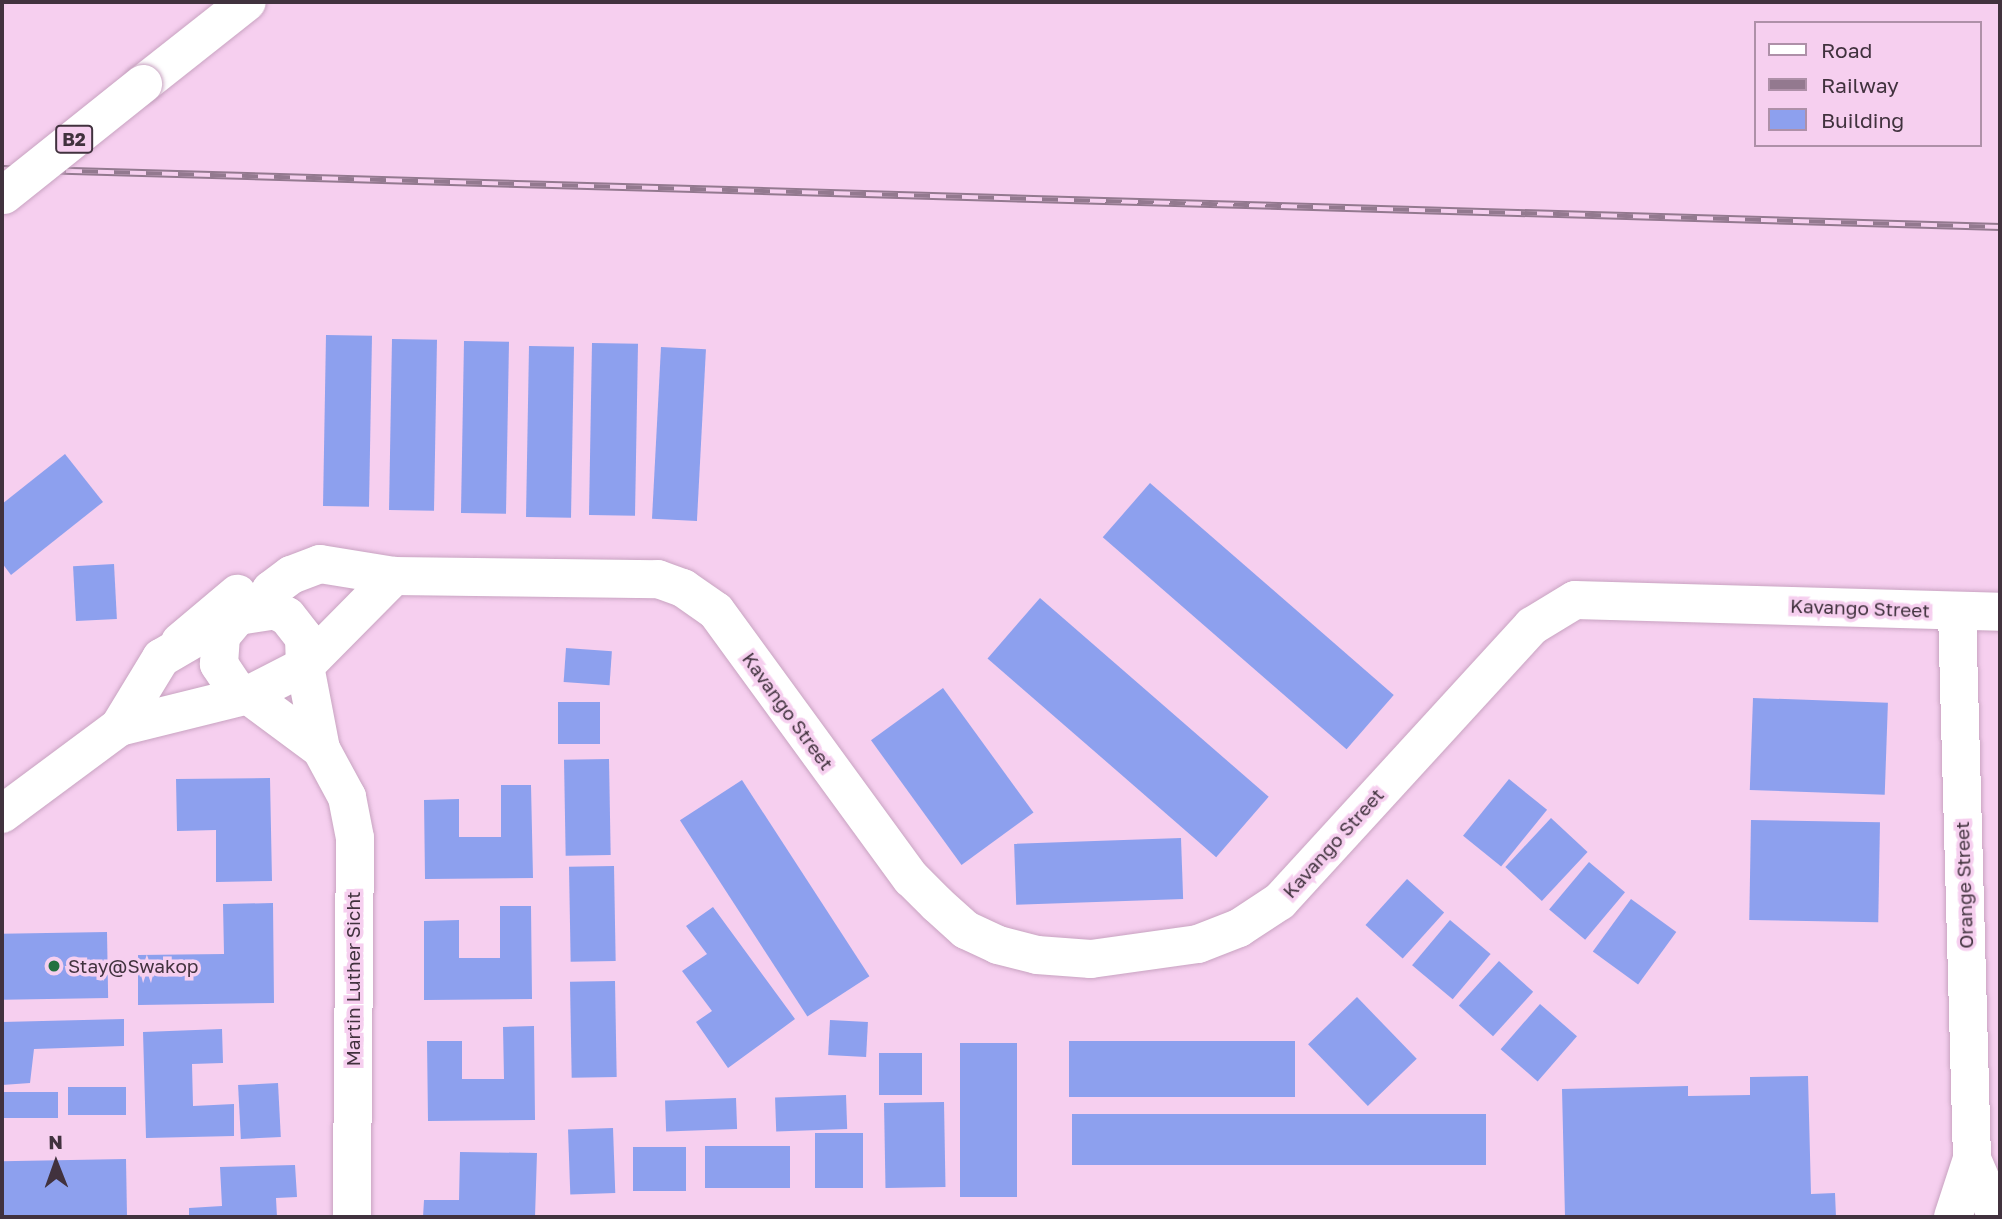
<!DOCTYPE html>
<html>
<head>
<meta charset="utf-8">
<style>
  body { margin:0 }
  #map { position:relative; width:2002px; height:1219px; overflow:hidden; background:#f6cfef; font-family:"Golos Text",sans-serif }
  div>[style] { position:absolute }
  .building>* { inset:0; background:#8da0ee; transform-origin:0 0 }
  .roads { filter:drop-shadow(0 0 2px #c8a3c1) drop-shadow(0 0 2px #c8a3c1) }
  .minor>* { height:38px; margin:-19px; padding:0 19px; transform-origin:19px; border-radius:19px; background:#fff }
  .highway>* { height:38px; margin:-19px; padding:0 19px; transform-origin:19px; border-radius:19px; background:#fff }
  .rail>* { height:8px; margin-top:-4px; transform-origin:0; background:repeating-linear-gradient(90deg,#f6cfef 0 16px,#93798f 0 32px); box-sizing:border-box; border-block:2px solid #93798f }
  .bridges { filter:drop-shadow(0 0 2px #c8a3c1) drop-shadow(0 0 2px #c8a3c1) }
  .highway-bridge>* { height:38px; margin:-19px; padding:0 19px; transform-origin:19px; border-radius:19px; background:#fff }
  .dots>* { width:19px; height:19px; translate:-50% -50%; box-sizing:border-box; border:4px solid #f6cfef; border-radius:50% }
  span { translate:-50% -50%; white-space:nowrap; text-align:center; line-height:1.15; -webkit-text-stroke:7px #f6cfef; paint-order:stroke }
  .shield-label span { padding:2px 5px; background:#f6cfef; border:2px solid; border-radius:5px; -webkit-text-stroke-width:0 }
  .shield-label { font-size:18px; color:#41323e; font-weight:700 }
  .street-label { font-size:19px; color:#41323e }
  .poi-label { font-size:19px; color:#41323e }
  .left { translate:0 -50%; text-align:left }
  .frame { position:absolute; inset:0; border:4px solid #41323e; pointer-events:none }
  .legend { position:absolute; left:1754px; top:21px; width:228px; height:126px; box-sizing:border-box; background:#f6cfef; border:2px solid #ae90a8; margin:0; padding:9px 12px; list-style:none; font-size:21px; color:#41323e }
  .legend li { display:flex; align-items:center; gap:14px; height:35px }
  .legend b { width:35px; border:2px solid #ae90a8 }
  .north { position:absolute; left:21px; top:1128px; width:70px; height:70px; -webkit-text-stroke:5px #f6cfef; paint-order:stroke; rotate:359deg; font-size:19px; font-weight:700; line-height:28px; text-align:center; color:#41323e }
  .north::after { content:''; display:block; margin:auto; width:24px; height:32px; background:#41323e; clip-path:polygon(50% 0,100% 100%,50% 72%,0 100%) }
</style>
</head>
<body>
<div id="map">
  <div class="building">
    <i style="left:326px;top:335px;width:46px;height:171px;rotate:1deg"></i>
    <i style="left:392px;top:339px;width:45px;height:171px;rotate:1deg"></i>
    <i style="left:464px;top:341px;width:45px;height:172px;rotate:1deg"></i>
    <i style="left:592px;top:343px;width:46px;height:172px;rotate:1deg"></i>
    <i style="left:529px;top:346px;width:45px;height:171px;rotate:1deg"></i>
    <i style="left:661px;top:347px;width:45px;height:172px;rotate:3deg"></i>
    <i style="clip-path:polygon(65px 454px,103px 502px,11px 575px,2px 563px,2px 504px)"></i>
    <i style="left:1150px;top:483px;width:323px;height:72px;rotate:41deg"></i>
    <i style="left:114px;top:564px;width:55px;height:41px;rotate:87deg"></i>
    <i style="left:1040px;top:598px;width:303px;height:80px;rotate:41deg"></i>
    <i style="left:566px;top:648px;width:46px;height:34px;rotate:4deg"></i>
    <i style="left:943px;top:688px;width:154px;height:89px;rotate:54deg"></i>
    <i style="left:1753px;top:698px;width:135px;height:92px;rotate:2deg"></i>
    <i style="left:558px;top:702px;width:42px;height:42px"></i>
    <i style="left:609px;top:759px;width:96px;height:45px;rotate:89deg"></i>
    <i style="clip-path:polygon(270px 778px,272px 881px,216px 882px,216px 830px,177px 831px,176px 779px)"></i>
    <i style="left:1509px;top:779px;width:49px;height:73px;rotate:39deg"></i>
    <i style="left:742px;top:780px;width:234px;height:74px;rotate:57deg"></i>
    <i style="clip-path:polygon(501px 785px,531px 785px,533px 878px,425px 879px,424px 800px,459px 799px,459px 837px,501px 837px)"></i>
    <i style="left:1551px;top:818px;width:50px;height:67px;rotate:43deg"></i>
    <i style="left:1751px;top:820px;width:129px;height:100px;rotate:1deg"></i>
    <i style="left:1181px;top:838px;width:61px;height:167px;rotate:88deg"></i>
    <i style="left:1589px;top:862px;width:47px;height:62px;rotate:40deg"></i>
    <i style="left:614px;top:866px;width:95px;height:45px;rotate:89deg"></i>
    <i style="left:1407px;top:879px;width:50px;height:62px;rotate:42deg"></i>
    <i style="left:1631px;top:899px;width:56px;height:65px;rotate:36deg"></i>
    <i style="clip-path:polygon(273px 903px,274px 1003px,138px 1005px,138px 955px,224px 954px,223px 904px)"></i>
    <i style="clip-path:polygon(500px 906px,531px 906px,532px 999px,424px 1000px,424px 921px,459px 920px,459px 958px,500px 958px)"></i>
    <i style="clip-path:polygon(713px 907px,795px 1019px,728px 1068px,696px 1022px,712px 1011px,682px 971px,707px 954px,686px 926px)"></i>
    <i style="left:1450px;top:920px;width:53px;height:59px;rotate:40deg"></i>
    <i style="left:107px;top:932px;width:66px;height:105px;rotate:89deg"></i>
    <i style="left:1499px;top:961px;width:46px;height:60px;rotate:42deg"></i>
    <i style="left:615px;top:981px;width:96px;height:45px;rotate:89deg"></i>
    <i style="left:1357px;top:997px;width:86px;height:68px;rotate:46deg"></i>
    <i style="left:1540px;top:1004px;width:49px;height:60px;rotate:41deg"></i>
    <i style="clip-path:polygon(124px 1019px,124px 1046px,34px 1049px,30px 1083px,2px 1085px,2px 1022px)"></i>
    <i style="left:830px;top:1020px;width:38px;height:35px;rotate:3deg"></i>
    <i style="clip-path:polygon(534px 1026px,535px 1120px,428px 1121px,427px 1041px,462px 1041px,462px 1079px,504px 1079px,503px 1027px)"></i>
    <i style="clip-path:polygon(222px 1029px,223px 1063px,192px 1064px,193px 1106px,234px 1104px,234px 1136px,146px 1138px,143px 1032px)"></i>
    <i style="left:1069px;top:1041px;width:226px;height:56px"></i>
    <i style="left:1017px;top:1043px;width:154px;height:57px;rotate:90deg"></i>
    <i style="left:879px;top:1053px;width:43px;height:42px"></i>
    <i style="clip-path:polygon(1808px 1076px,1811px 1194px,1835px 1193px,1836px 1217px,1565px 1217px,1562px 1089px,1688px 1086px,1688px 1096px,1750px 1095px,1750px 1077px)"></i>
    <i style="left:278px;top:1083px;width:54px;height:40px;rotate:87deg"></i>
    <i style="left:68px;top:1087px;width:58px;height:28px"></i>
    <i style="left:58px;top:1092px;width:26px;height:56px;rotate:90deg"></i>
    <i style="left:846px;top:1095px;width:34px;height:71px;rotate:88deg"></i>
    <i style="left:736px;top:1098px;width:31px;height:71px;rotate:88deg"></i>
    <i style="left:944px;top:1102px;width:85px;height:60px;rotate:89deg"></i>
    <i style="left:1072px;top:1114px;width:414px;height:51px"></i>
    <i style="left:613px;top:1128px;width:65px;height:45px;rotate:88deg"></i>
    <i style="left:815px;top:1133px;width:48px;height:55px"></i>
    <i style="left:790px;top:1146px;width:42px;height:85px;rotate:90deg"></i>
    <i style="left:633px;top:1147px;width:53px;height:44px"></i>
    <i style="clip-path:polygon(460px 1152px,537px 1153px,535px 1217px,423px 1217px,424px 1200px,459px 1200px)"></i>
    <i style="left:126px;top:1159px;width:58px;height:124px;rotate:89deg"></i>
    <i style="clip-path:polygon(295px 1165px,297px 1197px,276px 1198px,277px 1217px,189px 1217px,189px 1208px,222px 1206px,220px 1167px)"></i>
  </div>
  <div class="roads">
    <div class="minor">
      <i style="left:260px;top:608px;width:21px;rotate:-59deg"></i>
      <i style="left:271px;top:590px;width:25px;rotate:-37deg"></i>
      <i style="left:291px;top:575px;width:31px;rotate:-21deg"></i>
      <i style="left:320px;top:564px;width:75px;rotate:9.2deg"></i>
      <i style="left:394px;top:576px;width:264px;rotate:0.7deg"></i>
      <i style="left:658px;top:579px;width:27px;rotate:20deg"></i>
      <i style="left:683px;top:588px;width:40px;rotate:34.9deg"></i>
      <i style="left:716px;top:611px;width:331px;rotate:53.9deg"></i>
      <i style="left:911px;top:878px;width:37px;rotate:45deg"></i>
      <i style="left:937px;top:904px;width:39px;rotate:42deg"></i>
      <i style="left:966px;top:930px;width:35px;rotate:25deg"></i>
      <i style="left:998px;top:945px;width:40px;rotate:14.4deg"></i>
      <i style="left:1037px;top:955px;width:54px;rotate:4.2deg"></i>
      <i style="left:1091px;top:959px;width:108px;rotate:-8deg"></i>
      <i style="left:1198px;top:944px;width:44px;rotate:-21.3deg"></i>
      <i style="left:1239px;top:928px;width:49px;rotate:-33.4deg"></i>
      <i style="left:1280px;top:901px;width:373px;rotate:-47.5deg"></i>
      <i style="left:1532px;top:626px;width:50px;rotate:-31.2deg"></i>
      <i style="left:1575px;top:600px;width:425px;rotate:1.6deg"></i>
      <i style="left:274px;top:610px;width:14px;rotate:25deg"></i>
      <i style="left:287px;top:616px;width:28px;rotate:52deg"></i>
      <i style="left:304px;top:638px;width:28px;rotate:88deg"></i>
      <i style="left:305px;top:666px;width:64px;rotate:153deg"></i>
      <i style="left:248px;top:695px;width:15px;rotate:-152deg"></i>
      <i style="left:235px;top:688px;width:29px;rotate:-124deg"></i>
      <i style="left:219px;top:664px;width:28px;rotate:-86deg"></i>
      <i style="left:221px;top:636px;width:26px;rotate:-50deg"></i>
      <i style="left:238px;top:616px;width:36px;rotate:-9deg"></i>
      <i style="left:180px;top:642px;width:75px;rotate:-40.1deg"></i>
      <i style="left:119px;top:727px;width:81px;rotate:-58.7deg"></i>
      <i style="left:161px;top:658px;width:50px;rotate:-30.2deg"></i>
      <i style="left:321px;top:749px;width:85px;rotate:-100.9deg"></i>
      <i style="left:305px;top:666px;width:127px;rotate:-45.3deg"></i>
      <i style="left:2px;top:814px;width:146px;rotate:-36.6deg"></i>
      <i style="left:119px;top:727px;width:133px;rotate:-13.9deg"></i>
      <i style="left:248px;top:695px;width:91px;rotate:36.5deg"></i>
      <i style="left:321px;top:749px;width:55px;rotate:61.6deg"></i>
      <i style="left:347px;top:797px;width:42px;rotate:79deg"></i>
      <i style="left:355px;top:838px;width:379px;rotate:90.5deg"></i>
      <i style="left:1972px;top:1159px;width:63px;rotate:66.7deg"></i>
      <i style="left:1953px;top:1217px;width:61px;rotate:-71.9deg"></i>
      <i style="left:1972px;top:1159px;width:548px;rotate:-91.57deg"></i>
    </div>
    <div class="highway">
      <i style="left:143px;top:84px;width:132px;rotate:-38.3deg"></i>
    </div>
  </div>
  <div class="rail">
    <i style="left:2px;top:169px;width:1999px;rotate:1.66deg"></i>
  </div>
  <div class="bridges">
    <div class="highway-bridge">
      <i style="left:4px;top:195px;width:178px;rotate:-38.6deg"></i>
    </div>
  </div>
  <div class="dots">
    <i style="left:54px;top:966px;background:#227140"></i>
  </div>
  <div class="shield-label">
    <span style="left:74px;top:139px">B2</span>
  </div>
  <div class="street-label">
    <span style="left:1860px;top:608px;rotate:2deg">Kavango Street</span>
    <span style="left:788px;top:711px;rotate:54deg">Kavango Street</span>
    <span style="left:1333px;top:843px;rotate:-48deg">Kavango Street</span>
    <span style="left:1964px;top:885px;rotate:-92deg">Orange Street</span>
    <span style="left:353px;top:979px;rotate:-90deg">Martin Luther Sicht</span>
  </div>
  <div class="poi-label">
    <span class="left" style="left:68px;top:966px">Stay@Swakop</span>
  </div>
  <div class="frame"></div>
  <ul class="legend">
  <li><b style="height:9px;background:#fff"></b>Road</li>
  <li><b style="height:9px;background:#93798f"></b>Railway</li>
  <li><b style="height:19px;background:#8da0ee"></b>Building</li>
  </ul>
  <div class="north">N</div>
</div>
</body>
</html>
